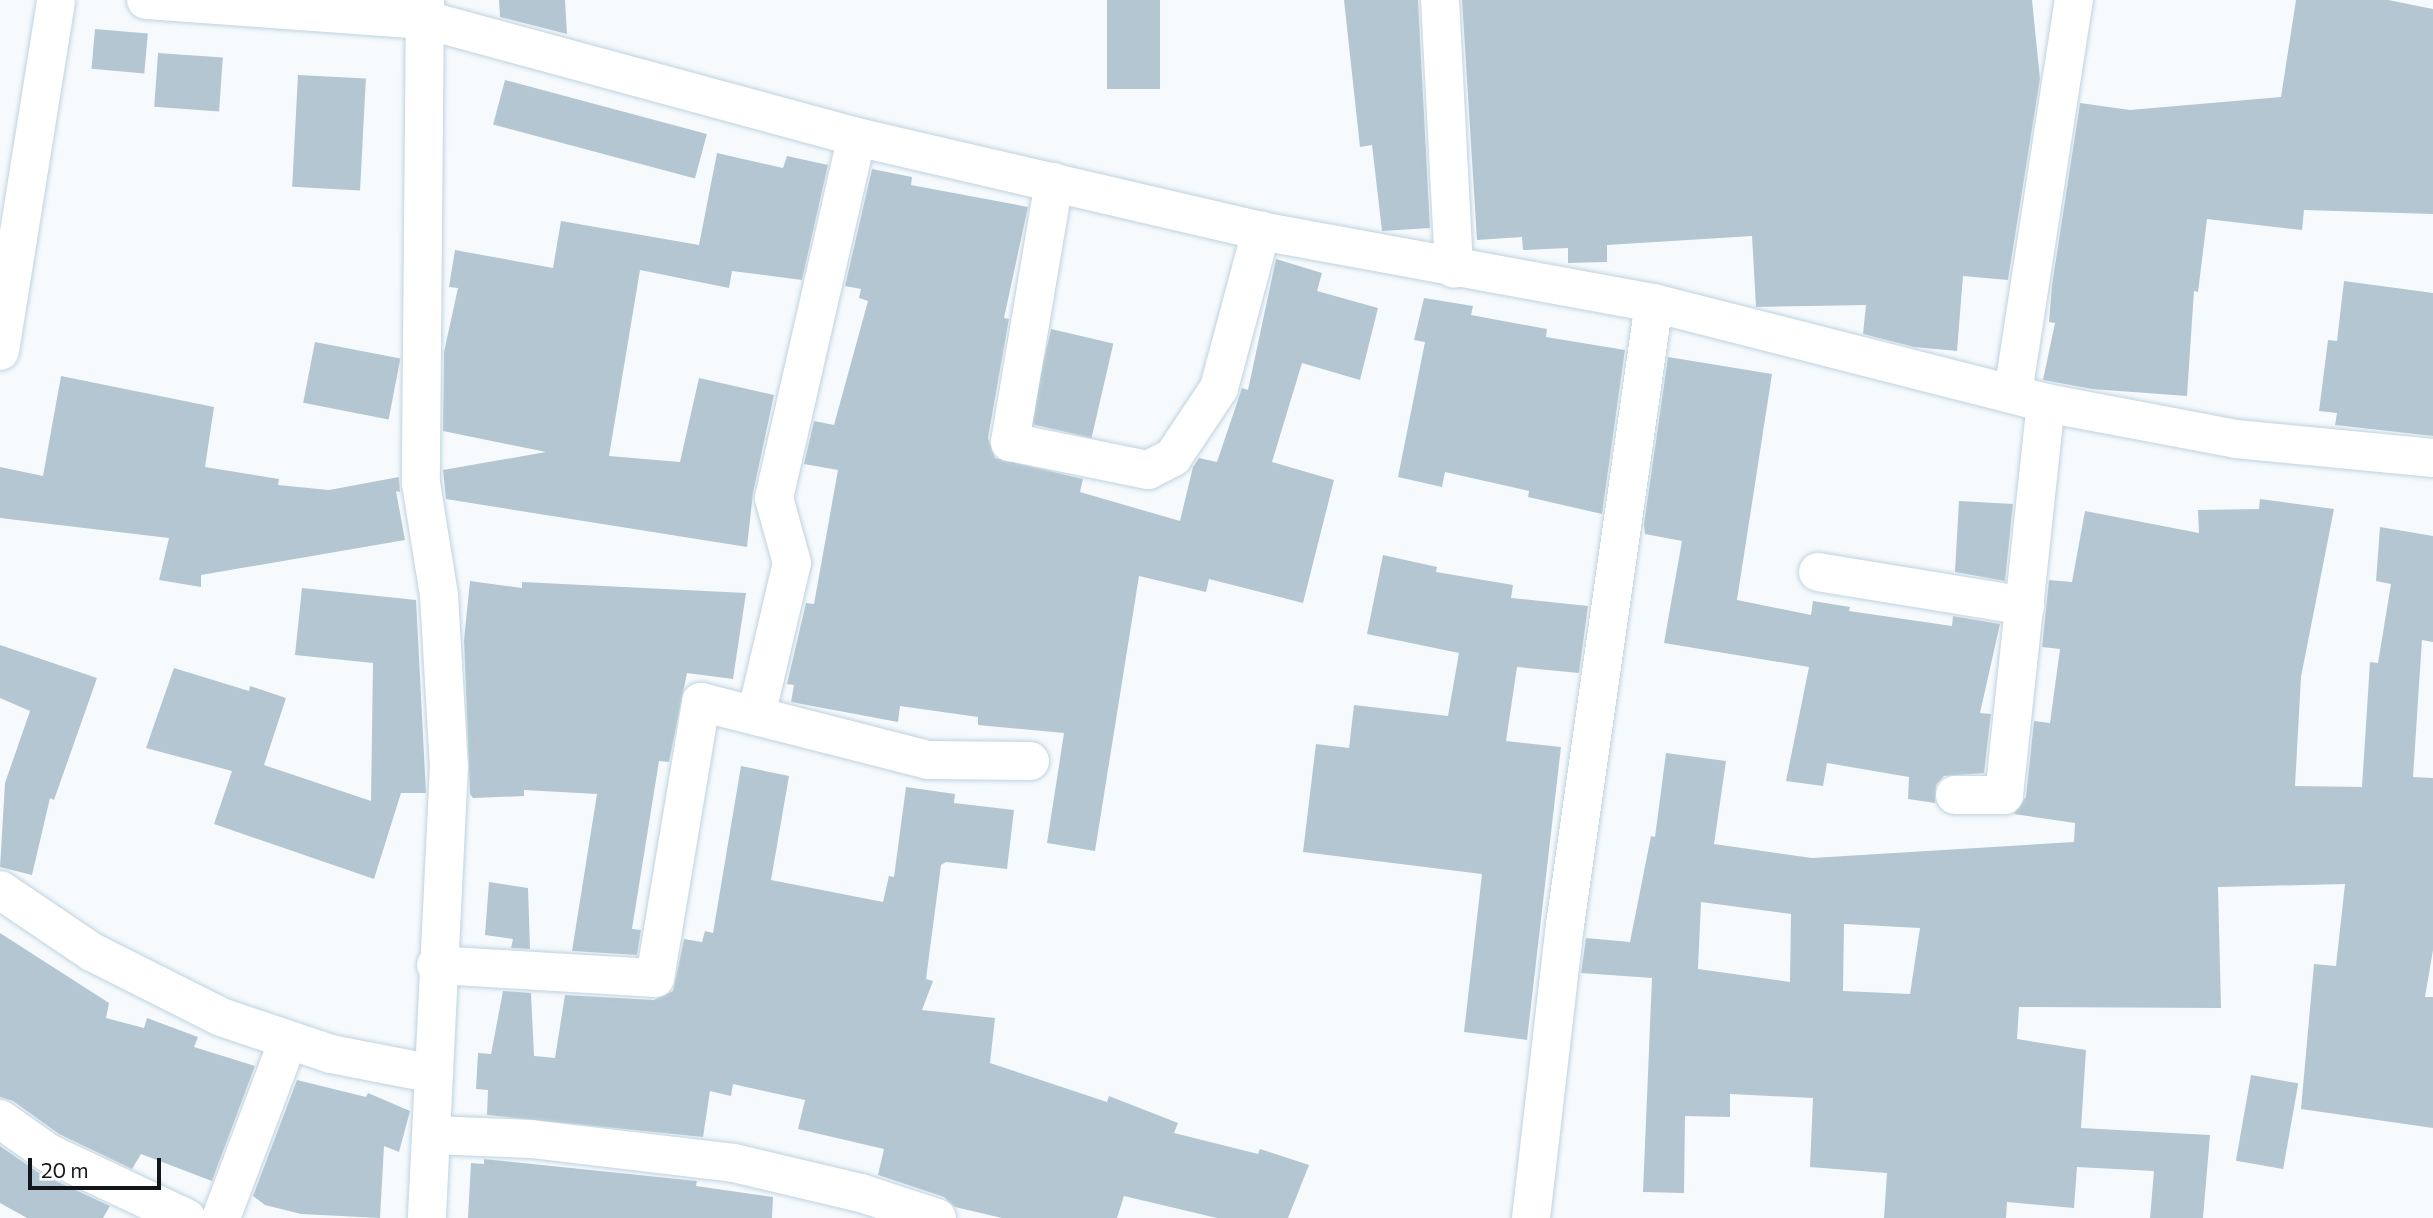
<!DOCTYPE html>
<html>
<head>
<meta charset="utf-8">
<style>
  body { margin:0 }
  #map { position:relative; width:2433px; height:1218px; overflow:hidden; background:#f6fafd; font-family:Commissioner,sans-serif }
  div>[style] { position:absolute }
  .building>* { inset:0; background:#b3c6d1; transform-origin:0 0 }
  .roads { filter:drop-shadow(0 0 2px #bfd2de) drop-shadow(0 0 2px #bfd2de) }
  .minor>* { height:38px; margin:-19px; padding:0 19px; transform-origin:19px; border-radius:19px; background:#fff }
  span { translate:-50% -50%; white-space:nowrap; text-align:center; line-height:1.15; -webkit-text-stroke:5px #fff; paint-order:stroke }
  .scale { position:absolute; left:28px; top:1158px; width:133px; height:32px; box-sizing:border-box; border:4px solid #10161a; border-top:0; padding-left:9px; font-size:21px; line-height:24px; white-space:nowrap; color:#10161a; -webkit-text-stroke:5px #fff; paint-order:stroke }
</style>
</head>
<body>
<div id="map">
  <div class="building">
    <i style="clip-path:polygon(499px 0,565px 0,567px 34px,500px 17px)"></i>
    <i style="left:1107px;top:0;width:53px;height:89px"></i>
    <i style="clip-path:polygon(1344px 0,1418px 0,1430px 228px,1382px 231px,1372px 145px,1360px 147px)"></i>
    <i style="clip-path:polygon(1462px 0,2032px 0,2040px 79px,2008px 280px,1963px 276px,1957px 351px,1914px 347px,1863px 334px,1866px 305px,1756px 307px,1752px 236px,1607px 245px,1607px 262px,1568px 263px,1568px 248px,1523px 250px,1522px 237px,1477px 240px)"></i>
    <i style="clip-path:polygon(2296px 0,2388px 0,2433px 9px,2433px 214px,2304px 210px,2302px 230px,2207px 219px,2198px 292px,2194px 291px,2187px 396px,2092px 389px,2043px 380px,2055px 323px,2049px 322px,2052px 285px,2080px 103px,2130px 110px,2281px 97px)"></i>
    <i style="left:95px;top:29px;width:53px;height:40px;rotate:5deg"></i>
    <i style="left:158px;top:53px;width:65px;height:54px;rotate:4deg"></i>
    <i style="left:298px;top:75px;width:68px;height:112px;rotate:3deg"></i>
    <i style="left:505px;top:80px;width:209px;height:46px;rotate:15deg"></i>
    <i style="clip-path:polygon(717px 153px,783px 168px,787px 156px,828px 165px,802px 280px,732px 271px,729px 288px,640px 270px,609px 456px,680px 462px,699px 378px,774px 395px,753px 493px,747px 547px,446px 499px,443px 470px,546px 452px,443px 431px,444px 352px,458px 288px,449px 287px,455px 250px,553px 268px,561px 221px,699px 245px)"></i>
    <i style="clip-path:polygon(872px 169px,912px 177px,911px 185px,1028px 207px,1004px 318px,1009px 319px,988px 438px,995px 458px,1083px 479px,1080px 492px,1180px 521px,1193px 467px,1199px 458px,1217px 462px,1242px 388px,1248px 390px,1276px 259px,1322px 273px,1317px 291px,1378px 308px,1360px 380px,1302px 363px,1272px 462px,1334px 480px,1303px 603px,1209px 579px,1206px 592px,1139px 576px,1095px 851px,1047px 843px,1064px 733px,978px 725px,978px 717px,900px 706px,898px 722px,791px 702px,794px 685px,787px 684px,806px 603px,814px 604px,838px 470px,804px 464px,814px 421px,834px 425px,868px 301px,859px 298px,861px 289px,845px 286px)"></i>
    <i style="clip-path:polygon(2344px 281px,2433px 293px,2433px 436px,2335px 425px,2337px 413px,2319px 411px,2328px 340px,2337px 341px)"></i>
    <i style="clip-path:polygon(1424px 298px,1473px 306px,1471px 315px,1547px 329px,1546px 337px,1625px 350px,1602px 514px,1528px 497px,1529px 491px,1445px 472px,1442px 487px,1398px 477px,1425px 342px,1414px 340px)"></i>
    <i style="left:1051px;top:329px;width:64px;height:97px;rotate:13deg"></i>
    <i style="left:315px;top:342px;width:87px;height:62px;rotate:11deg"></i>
    <i style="clip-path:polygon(1668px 357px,1772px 374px,1737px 600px,1811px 615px,1813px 601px,1850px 607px,1849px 611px,1952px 626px,1953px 616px,2000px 624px,1980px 713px,1991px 714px,1984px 773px,1944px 776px,1936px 785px,1935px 803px,1908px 799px,1909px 777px,1827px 763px,1823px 786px,1786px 781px,1809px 667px,1664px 643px,1682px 541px,1645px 534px,1644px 524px)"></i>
    <i style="clip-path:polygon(61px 376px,214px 407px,205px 467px,279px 479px,278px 485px,329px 490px,399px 477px,400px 492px,396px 491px,405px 540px,201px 575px,201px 587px,159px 580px,169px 538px,0 518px,0 467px,43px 476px)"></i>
    <i style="clip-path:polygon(evenodd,2260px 499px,2334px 509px,2301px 677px,2295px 786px,2362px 787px,2370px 662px,2378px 663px,2391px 584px,2376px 581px,2380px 527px,2433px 536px,2433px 642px,2422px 640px,2413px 777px,2433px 778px,2433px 950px,2425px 997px,2433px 997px,2433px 1128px,2301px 1109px,2314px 964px,2336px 966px,2345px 884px,2218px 887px,2221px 1008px,2019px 1007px,2017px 1039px,2086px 1050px,2081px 1128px,2210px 1135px,2203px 1218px,2150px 1218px,2154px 1171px,2077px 1167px,2074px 1208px,2007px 1202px,2006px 1218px,1884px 1218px,1887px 1173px,1810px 1167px,1813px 1098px,1730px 1094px,1730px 1117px,1685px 1116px,1684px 1193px,1643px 1192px,1652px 978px,1581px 973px,1586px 938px,1630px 942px,1651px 836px,1655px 837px,1666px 753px,1726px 761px,1714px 844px,1812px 858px,2074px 842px,2075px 823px,2014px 814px,2026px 797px,2034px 721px,2050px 723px,2060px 649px,2042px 647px,2049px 580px,2072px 582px,2085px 511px,2199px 533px,2198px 510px,2259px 509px,2260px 499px,1701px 902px,1791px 914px,1790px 982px,1698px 969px,1701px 902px,2260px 499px,1844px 924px,1920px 928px,1910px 994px,1843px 991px,1844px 924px)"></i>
    <i style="clip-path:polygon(1959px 501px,2013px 504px,2005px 581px,1955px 572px)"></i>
    <i style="clip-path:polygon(1383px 555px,1437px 567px,1436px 572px,1513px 585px,1511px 598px,1588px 606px,1579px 673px,1517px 667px,1506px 741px,1561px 747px,1527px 1040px,1464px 1032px,1482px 874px,1303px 852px,1316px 744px,1349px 748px,1354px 705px,1448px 716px,1459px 653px,1367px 634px)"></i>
    <i style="clip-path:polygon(470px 581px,522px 588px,522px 582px,746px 593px,733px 679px,687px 673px,669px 762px,659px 761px,632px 929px,641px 930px,637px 955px,572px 951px,597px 794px,524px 790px,524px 796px,473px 798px,470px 794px,464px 640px)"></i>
    <i style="clip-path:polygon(302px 588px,416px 600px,426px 793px,401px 793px,374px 879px,214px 824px,232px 771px,146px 748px,174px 668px,249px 691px,250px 686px,286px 698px,264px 765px,371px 801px,373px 663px,295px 655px)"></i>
    <i style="clip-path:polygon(0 645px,97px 678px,54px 800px,50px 798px,32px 875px,0 867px,5px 783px,30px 711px,0 698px)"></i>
    <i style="clip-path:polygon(741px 766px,789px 776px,771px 880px,883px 902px,889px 876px,894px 877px,906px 787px,955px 794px,954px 803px,1014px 810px,1007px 869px,946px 862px,941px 865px,926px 979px,933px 981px,922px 1010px,995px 1018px,990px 1063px,1107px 1102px,1109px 1096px,1178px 1123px,1174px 1133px,1258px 1154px,1260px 1149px,1309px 1165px,1288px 1218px,1217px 1218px,1124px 1196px,1117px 1218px,1002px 1218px,955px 1207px,944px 1197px,878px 1175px,884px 1149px,798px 1129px,805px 1100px,733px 1084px,731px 1096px,710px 1091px,703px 1137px,487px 1115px,488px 1090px,476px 1089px,478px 1053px,491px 1054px,503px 991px,531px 993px,534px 1056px,555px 1058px,565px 995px,654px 1000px,673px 991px,684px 939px,702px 942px,705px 931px,713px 933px)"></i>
    <i style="clip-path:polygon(489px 882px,528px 888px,530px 949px,511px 948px,513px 939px,485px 935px)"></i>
    <i style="clip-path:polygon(0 933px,109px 1003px,106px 1018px,144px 1028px,147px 1018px,198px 1037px,194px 1047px,255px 1066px,212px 1181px,141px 1154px,132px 1169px,59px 1134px,13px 1101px,0 1097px)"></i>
    <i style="left:2251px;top:1075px;width:48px;height:87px;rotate:10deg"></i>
    <i style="clip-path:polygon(297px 1080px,366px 1097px,368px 1093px,410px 1111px,399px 1152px,384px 1146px,380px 1218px,301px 1214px,265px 1205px,253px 1196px)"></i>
    <i style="clip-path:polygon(0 1146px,39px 1173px,110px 1206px,103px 1218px,27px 1218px,0 1203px)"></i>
    <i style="clip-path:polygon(484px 1159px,697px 1181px,696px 1186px,773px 1197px,772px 1218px,468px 1218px,471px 1163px,484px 1164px)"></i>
  </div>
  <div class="roads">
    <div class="minor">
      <i style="left:146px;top:0;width:281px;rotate:4.1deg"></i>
      <i style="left:426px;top:20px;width:447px;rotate:15.2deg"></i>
      <i style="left:857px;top:137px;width:415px;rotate:13.1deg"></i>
      <i style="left:1261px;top:231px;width:400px;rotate:10.4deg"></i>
      <i style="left:1654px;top:303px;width:405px;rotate:14.3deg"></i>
      <i style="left:2046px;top:403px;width:193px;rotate:10.7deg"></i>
      <i style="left:2236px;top:439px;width:198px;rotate:5.5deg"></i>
      <i style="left:425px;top:0;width:483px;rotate:90.5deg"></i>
      <i style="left:421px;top:483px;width:113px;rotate:80.9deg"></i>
      <i style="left:439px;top:595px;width:171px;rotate:86.7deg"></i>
      <i style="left:449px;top:766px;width:453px;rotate:92.8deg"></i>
      <i style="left:1440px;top:0;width:269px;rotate:87deg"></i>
      <i style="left:1054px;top:182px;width:264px;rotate:99.6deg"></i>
      <i style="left:1010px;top:442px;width:141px;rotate:11.5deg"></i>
      <i style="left:1148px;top:470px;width:28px;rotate:-27deg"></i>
      <i style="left:1173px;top:457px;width:83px;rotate:-56.3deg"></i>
      <i style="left:1219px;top:388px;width:163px;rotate:-75deg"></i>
      <i style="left:0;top:351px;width:355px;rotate:-80.9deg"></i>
      <i style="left:2013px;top:393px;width:398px;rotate:-81.2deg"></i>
      <i style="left:1818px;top:572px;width:210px;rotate:9.3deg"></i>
      <i style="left:756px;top:716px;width:157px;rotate:-76.8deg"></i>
      <i style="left:792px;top:563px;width:67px;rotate:-105.5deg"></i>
      <i style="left:774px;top:498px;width:370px;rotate:-77.1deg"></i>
      <i style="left:1955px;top:795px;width:49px"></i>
      <i style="left:2004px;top:795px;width:394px;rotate:-83.9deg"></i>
      <i style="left:0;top:890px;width:111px;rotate:34deg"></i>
      <i style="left:92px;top:952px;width:144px;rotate:26.7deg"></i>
      <i style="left:221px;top:1017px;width:116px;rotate:18.6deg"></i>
      <i style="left:331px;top:1054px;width:105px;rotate:11deg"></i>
      <i style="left:436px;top:965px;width:219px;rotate:3.4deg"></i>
      <i style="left:655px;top:978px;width:280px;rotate:-80.5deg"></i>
      <i style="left:701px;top:702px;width:235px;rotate:14.3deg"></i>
      <i style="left:929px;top:760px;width:101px;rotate:0.6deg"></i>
      <i style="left:0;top:1119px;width:59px;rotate:35.3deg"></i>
      <i style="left:48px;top:1153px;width:153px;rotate:25.2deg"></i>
      <i style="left:433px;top:1135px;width:98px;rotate:2.3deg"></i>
      <i style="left:531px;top:1139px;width:204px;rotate:6.7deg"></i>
      <i style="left:734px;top:1163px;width:130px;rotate:13.3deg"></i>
      <i style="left:861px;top:1193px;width:80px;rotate:18.2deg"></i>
      <i style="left:221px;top:1218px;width:189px;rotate:-69.3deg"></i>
      <i style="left:1531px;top:1218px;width:295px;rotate:-83.4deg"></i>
      <i style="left:1565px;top:925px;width:628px;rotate:-81.86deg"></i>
    </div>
  </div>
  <div class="scale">20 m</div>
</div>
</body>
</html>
